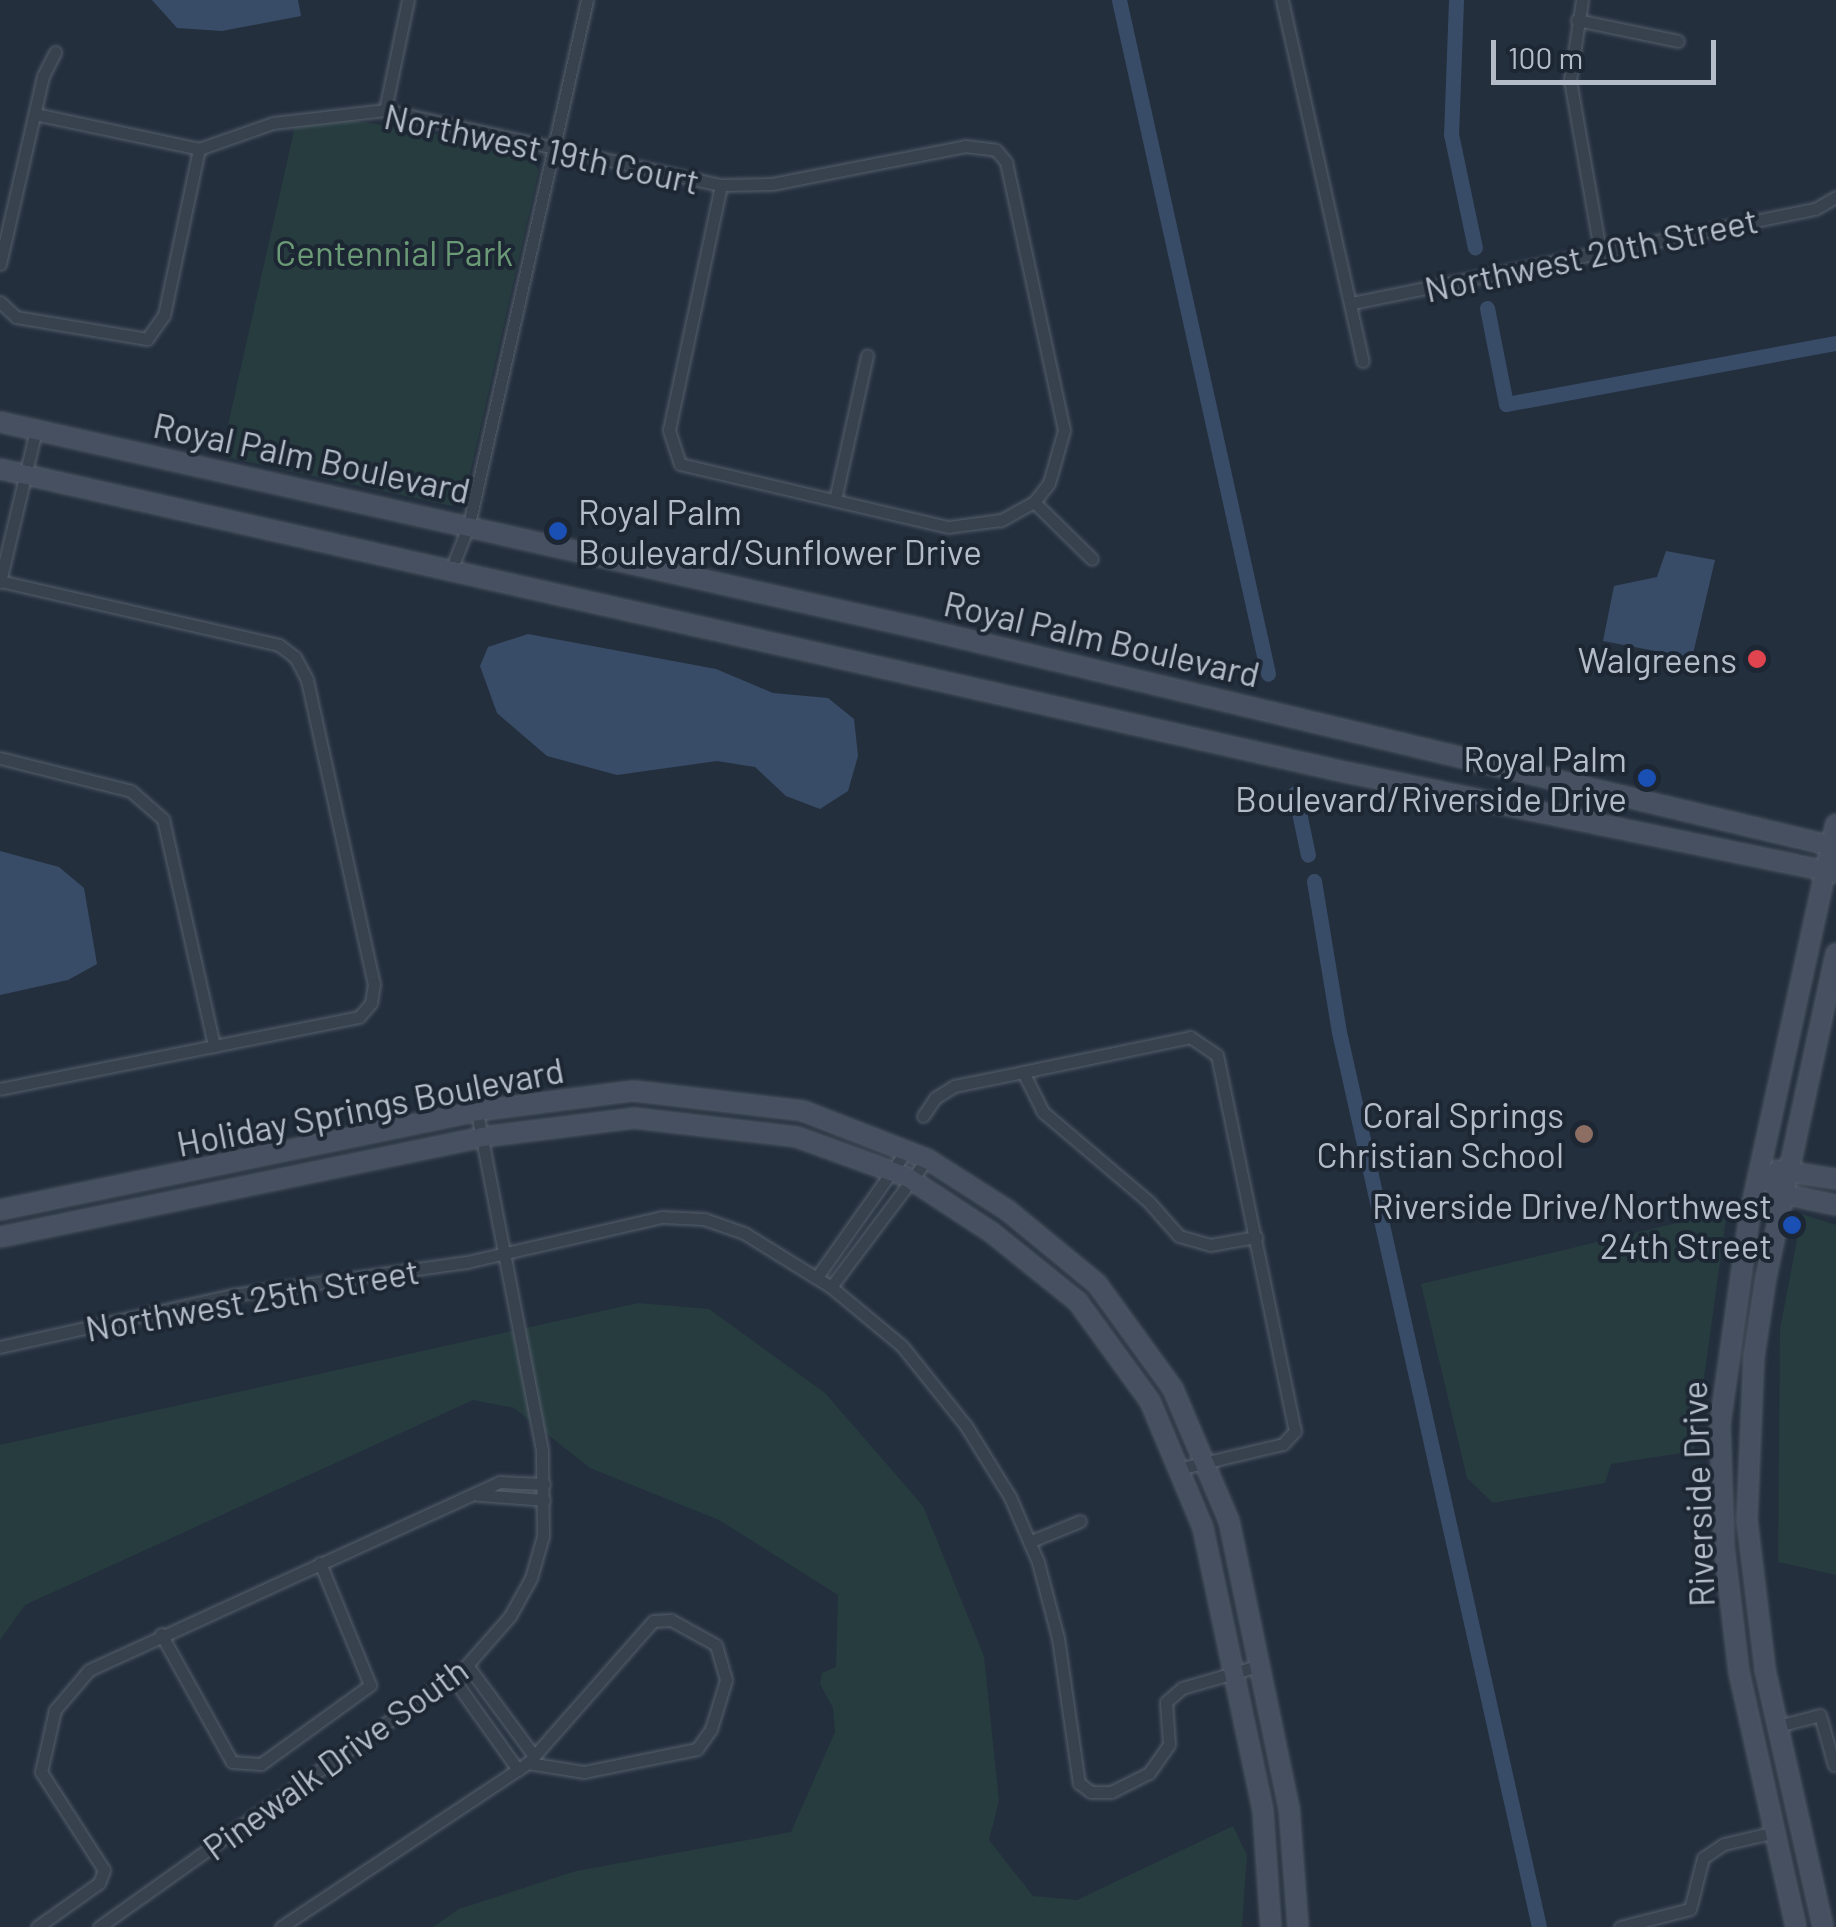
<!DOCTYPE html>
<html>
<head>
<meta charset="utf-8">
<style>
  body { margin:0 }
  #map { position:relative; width:1836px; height:1927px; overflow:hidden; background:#242f3e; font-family:Barlow,sans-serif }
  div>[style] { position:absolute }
  .green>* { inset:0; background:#263c3f }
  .water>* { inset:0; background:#394c67 }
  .canal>* { height:15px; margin:-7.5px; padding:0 7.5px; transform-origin:7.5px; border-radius:7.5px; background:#394c67 }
  .roads { filter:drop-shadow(0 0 2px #565f6c) drop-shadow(0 0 2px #565f6c) }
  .street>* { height:11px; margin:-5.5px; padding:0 5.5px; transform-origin:5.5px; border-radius:5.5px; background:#38414e }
  .secondary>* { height:18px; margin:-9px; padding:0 9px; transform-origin:9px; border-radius:9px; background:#465061 }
  .dots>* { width:28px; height:28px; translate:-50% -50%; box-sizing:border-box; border:5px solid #1d2633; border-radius:50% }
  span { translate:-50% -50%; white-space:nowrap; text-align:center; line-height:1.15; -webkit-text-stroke:8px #1d2633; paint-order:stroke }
  .street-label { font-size:35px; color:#b4bcc9 }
  .park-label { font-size:35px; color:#6b9a76 }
  .poi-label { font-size:35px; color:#b4bcc9 }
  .left { translate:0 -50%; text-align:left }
  .right { translate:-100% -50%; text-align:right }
  .scale { position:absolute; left:1491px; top:40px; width:225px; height:45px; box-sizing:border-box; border:5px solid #b4bcc9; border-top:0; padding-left:12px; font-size:30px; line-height:35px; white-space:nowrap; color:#b4bcc9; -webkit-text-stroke:8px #1d2633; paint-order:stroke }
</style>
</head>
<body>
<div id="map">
  <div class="green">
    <i style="clip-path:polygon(352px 120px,521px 148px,539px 170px,465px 496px,452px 506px,221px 456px,295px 126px)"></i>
    <i style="clip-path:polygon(1727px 1211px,1694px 1451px,1611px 1464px,1605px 1483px,1493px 1503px,1467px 1478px,1421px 1284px)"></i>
    <i style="clip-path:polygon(1802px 1214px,1836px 1225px,1836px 1575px,1778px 1562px,1780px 1329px)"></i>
    <i style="clip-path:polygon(638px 1303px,709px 1309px,825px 1393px,923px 1506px,984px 1656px,999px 1801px,989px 1840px,1033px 1896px,1077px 1900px,1233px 1826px,1247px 1855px,1242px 1927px,433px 1927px,459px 1909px,576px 1871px,791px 1832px,835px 1732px,833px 1708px,820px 1684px,822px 1673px,836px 1667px,838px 1595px,719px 1520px,590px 1468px,514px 1408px,473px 1400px,25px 1605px,0 1640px,0 1445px)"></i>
  </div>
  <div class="water">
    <i style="clip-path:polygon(152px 0,298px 0,301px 16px,222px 31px,177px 28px)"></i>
    <i style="clip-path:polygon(1666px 551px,1715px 560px,1692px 658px,1603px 641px,1614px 586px,1657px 577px)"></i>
    <i style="clip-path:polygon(528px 634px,716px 669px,773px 693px,828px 698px,854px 719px,858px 756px,848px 791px,820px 809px,786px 796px,755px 767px,717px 761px,617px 775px,547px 756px,497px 713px,480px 666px,488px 647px)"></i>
    <i style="clip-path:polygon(0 851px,59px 867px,84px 888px,97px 964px,68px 980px,0 995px)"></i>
  </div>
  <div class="canal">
    <i style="left:1119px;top:0;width:690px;rotate:77.53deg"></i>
    <i style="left:1456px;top:0;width:134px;rotate:92.1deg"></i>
    <i style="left:1451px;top:134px;width:116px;rotate:78.1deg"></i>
    <i style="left:1487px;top:308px;width:98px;rotate:78.8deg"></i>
    <i style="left:1506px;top:404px;width:336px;rotate:-10.5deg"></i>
    <i style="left:1295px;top:793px;width:63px;rotate:78.2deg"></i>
    <i style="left:1314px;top:881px;width:153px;rotate:80.6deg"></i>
    <i style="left:1339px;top:1032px;width:917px;rotate:77.4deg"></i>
  </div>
  <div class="roads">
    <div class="street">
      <i style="left:1282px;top:0;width:370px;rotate:77.4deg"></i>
      <i style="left:1582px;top:0;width:81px;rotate:98.5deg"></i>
      <i style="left:1570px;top:80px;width:173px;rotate:80deg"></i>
      <i style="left:1577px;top:20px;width:103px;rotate:11.7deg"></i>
      <i style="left:385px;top:110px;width:112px;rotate:-78.2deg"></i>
      <i style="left:35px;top:114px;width:168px;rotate:12deg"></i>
      <i style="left:199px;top:149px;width:78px;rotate:-19.4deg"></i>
      <i style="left:273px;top:123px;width:113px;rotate:-6.6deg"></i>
      <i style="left:385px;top:110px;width:344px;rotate:12.6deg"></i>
      <i style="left:721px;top:185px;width:51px;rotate:-1.1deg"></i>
      <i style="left:772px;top:184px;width:197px;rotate:-11.1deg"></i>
      <i style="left:965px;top:146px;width:31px;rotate:7deg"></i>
      <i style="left:996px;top:150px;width:16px;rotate:50deg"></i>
      <i style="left:1006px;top:162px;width:274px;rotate:77.8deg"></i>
      <i style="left:1064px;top:430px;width:55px;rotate:105.8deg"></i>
      <i style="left:1049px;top:483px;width:24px;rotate:128deg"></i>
      <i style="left:1034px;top:502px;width:38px;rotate:151deg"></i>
      <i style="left:1001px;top:520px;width:53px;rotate:172.5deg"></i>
      <i style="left:948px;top:527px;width:275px;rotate:-166.8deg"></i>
      <i style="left:680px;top:464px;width:36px;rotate:-108deg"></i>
      <i style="left:669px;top:430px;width:250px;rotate:-78deg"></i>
      <i style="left:0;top:264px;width:193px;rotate:-77.1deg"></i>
      <i style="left:43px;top:76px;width:27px;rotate:-63deg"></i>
      <i style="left:0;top:302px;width:22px;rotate:43deg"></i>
      <i style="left:16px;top:317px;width:133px;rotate:9.5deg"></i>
      <i style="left:147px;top:339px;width:29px;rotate:-55deg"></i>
      <i style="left:164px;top:315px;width:170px;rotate:-78.1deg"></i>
      <i style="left:1352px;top:303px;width:472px;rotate:-11.5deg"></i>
      <i style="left:1815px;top:209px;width:24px;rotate:-30deg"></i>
      <i style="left:835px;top:500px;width:148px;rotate:-77.5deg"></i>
      <i style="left:1034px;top:502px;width:81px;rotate:44.5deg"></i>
      <i style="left:451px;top:570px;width:49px;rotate:-68.6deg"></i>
      <i style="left:469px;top:524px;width:537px;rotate:-77.31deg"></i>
      <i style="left:0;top:581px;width:286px;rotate:12.9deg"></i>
      <i style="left:279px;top:645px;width:20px;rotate:37deg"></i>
      <i style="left:295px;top:657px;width:26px;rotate:62deg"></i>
      <i style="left:307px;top:680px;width:311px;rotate:77.6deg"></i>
      <i style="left:374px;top:984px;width:19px;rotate:99deg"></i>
      <i style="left:371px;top:1003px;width:18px;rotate:131deg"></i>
      <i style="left:359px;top:1017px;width:366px;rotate:168.7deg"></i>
      <i style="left:0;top:582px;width:156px;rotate:-76.7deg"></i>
      <i style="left:0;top:758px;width:135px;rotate:14.1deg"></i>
      <i style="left:131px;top:791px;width:43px;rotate:41.2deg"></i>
      <i style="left:163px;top:819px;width:233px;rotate:77.3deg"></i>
      <i style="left:1023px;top:1072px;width:45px;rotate:63.4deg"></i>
      <i style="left:1043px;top:1112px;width:139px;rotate:40.3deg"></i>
      <i style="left:1149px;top:1202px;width:45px;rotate:48.6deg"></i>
      <i style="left:1179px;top:1236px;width:32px;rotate:16deg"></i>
      <i style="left:1210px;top:1245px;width:47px;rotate:-9.9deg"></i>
      <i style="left:923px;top:1116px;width:22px;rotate:-56deg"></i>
      <i style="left:935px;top:1098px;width:22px;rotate:-32deg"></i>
      <i style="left:954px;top:1086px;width:70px;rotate:-11.5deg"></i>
      <i style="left:1023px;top:1072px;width:171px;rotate:-11.8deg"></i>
      <i style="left:1190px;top:1037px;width:32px;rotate:34deg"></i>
      <i style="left:1217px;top:1055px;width:384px;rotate:78.3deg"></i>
      <i style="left:1295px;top:1431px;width:18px;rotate:133deg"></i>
      <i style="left:1283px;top:1444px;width:104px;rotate:166.6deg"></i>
      <i style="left:817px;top:1277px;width:156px;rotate:-54.7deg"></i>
      <i style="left:831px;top:1287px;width:160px;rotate:-53.1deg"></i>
      <i style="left:0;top:1347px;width:238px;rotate:-12.6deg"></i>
      <i style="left:232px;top:1295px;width:237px;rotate:-8deg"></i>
      <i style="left:467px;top:1262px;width:200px;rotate:-13deg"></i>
      <i style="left:662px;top:1217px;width:42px;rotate:2.7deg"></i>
      <i style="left:704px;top:1219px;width:42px;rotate:19.3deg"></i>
      <i style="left:744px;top:1233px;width:102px;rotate:31.8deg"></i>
      <i style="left:831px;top:1287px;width:92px;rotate:39.7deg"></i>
      <i style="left:902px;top:1346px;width:102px;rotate:51.3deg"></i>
      <i style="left:966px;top:1426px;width:84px;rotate:58.2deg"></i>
      <i style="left:1010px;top:1497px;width:71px;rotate:66.7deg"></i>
      <i style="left:1038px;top:1562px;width:79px;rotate:75.3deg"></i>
      <i style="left:1058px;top:1638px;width:147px;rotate:81.8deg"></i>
      <i style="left:1079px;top:1783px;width:15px;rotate:37deg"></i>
      <i style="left:1091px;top:1792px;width:20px"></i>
      <i style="left:1111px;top:1792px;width:42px;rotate:-26.6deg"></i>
      <i style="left:1149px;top:1773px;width:35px;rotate:-55deg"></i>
      <i style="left:1169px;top:1744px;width:42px;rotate:-94.1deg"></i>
      <i style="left:1166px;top:1702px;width:21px;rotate:-41deg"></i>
      <i style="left:1182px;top:1688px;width:82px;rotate:-16.2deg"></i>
      <i style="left:478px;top:1495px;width:66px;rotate:4.3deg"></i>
      <i style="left:1029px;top:1542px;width:55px;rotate:-22.4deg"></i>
      <i style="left:161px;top:1634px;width:146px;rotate:61deg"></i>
      <i style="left:232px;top:1762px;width:29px;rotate:4deg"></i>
      <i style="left:261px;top:1764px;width:135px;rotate:-35.9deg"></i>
      <i style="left:370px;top:1685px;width:132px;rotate:-112.3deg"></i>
      <i style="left:467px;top:1665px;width:113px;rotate:53.6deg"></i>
      <i style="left:452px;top:1677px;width:114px;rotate:54.6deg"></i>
      <i style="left:1778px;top:1726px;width:43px;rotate:-14.7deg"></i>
      <i style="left:1820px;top:1715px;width:52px;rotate:74.4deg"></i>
      <i style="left:37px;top:1927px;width:76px;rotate:-35.4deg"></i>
      <i style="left:99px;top:1883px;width:14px;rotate:-69deg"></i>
      <i style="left:104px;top:1870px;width:117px;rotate:-122.7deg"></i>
      <i style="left:41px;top:1772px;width:64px;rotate:-77.3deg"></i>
      <i style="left:55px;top:1710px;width:52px;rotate:-49.6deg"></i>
      <i style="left:89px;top:1670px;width:451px;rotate:-24.6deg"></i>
      <i style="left:499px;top:1482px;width:45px;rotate:2.5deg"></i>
      <i style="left:99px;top:1927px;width:452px;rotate:-35.4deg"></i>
      <i style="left:467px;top:1665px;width:65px;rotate:-48.7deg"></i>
      <i style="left:510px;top:1616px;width:43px;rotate:-61.1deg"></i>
      <i style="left:531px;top:1578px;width:44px;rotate:-74.1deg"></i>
      <i style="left:543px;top:1536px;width:86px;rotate:-90.7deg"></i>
      <i style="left:542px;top:1450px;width:345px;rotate:-100.9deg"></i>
      <i style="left:281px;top:1927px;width:296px;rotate:-33.6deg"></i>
      <i style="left:528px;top:1763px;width:189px;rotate:-48.6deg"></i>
      <i style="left:653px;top:1621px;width:18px;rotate:-3deg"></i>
      <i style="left:671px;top:1620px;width:51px;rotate:29.1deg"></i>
      <i style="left:716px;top:1645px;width:36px;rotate:74deg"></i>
      <i style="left:726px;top:1680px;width:51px;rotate:107deg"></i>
      <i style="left:711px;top:1729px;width:24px;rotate:125deg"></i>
      <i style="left:697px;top:1749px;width:115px;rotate:168.5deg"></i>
      <i style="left:584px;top:1772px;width:57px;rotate:-170.9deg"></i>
      <i style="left:1620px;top:1927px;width:72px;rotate:-14.4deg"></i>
      <i style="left:1690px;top:1909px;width:53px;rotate:-75.7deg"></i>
      <i style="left:1703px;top:1858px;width:25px;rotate:-34deg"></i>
      <i style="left:1724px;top:1844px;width:52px;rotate:-13.2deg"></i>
    </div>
    <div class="secondary">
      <i style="left:0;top:422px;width:933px;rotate:12.64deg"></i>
      <i style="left:910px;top:626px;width:952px;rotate:13.42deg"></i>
      <i style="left:0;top:469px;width:1374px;rotate:12.7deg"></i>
      <i style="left:1340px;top:771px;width:506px;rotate:11.62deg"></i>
      <i style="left:1778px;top:1170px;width:59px;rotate:8.8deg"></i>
      <i style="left:1760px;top:1173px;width:31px;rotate:42deg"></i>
      <i style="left:1783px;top:1194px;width:54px;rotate:11.7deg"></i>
      <i style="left:0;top:1210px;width:487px;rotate:-11.7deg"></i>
      <i style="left:477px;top:1111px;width:158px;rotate:-7.3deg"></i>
      <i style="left:634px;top:1091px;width:170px;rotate:6.7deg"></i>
      <i style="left:803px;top:1111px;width:133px;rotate:21.2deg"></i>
      <i style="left:927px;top:1159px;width:95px;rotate:32.5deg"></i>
      <i style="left:1007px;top:1210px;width:117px;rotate:39.4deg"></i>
      <i style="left:1097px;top:1284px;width:130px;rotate:54.1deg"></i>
      <i style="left:1173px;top:1389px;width:143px;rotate:67deg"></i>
      <i style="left:1229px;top:1521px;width:292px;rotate:78.2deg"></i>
      <i style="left:1289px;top:1807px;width:120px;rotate:85.7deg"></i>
      <i style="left:0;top:1237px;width:492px;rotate:-11.7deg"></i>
      <i style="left:482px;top:1137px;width:153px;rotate:-7.1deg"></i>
      <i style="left:634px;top:1118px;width:164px;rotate:6.6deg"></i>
      <i style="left:797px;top:1137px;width:117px;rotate:20deg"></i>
      <i style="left:907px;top:1177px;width:100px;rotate:33.2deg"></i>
      <i style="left:991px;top:1232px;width:112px;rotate:38.8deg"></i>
      <i style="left:1078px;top:1302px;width:122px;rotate:54deg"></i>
      <i style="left:1150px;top:1401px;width:138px;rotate:67.3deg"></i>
      <i style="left:1203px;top:1528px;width:289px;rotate:78deg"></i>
      <i style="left:1263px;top:1811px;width:116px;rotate:86.1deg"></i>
      <i style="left:1796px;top:1927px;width:261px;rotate:-102.6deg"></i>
      <i style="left:1739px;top:1672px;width:127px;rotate:-96.8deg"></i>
      <i style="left:1724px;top:1546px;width:122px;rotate:-91.9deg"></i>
      <i style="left:1720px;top:1424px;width:212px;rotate:-81.9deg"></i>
      <i style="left:1750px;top:1214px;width:399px;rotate:-77.6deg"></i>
      <i style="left:1823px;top:1927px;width:264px;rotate:-102.7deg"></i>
      <i style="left:1765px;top:1669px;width:150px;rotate:-96.9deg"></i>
      <i style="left:1747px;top:1520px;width:164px;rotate:-87.6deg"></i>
      <i style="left:1754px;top:1356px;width:80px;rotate:-81.4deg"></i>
      <i style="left:1766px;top:1277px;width:331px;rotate:-77.8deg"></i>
    </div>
  </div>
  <div class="dots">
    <i style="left:558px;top:531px;background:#1a4fb4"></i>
    <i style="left:1757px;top:659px;background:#e0444e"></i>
    <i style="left:1647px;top:778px;background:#1a4fb4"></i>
    <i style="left:1584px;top:1134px;background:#8d6e63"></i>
    <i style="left:1792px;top:1225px;background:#1a4fb4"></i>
  </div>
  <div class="street-label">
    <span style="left:542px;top:148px;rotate:12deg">Northwest 19th Court</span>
    <span style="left:1591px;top:254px;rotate:-12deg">Northwest 20th Street</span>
    <span style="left:312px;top:457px;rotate:12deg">Royal Palm Boulevard</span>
    <span style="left:1102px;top:638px;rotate:13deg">Royal Palm Boulevard</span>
    <span style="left:370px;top:1106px;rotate:-11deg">Holiday Springs Boulevard</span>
    <span style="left:252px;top:1299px;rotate:-10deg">Northwest 25th Street</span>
    <span style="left:1697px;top:1494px;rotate:-92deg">Riverside Drive</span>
    <span style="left:335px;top:1758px;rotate:-36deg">Pinewalk Drive South</span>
  </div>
  <div class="park-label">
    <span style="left:394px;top:252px">Centennial Park</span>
  </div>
  <div class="poi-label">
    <span class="left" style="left:578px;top:531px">Royal Palm<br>Boulevard/Sunflower Drive</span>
    <span class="right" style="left:1737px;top:659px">Walgreens</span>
    <span class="right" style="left:1627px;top:778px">Royal Palm<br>Boulevard/Riverside Drive</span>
    <span class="right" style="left:1564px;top:1134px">Coral Springs<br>Christian School</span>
    <span class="right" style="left:1772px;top:1225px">Riverside Drive/Northwest<br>24th Street</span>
  </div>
  <div class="scale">100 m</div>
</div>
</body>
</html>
